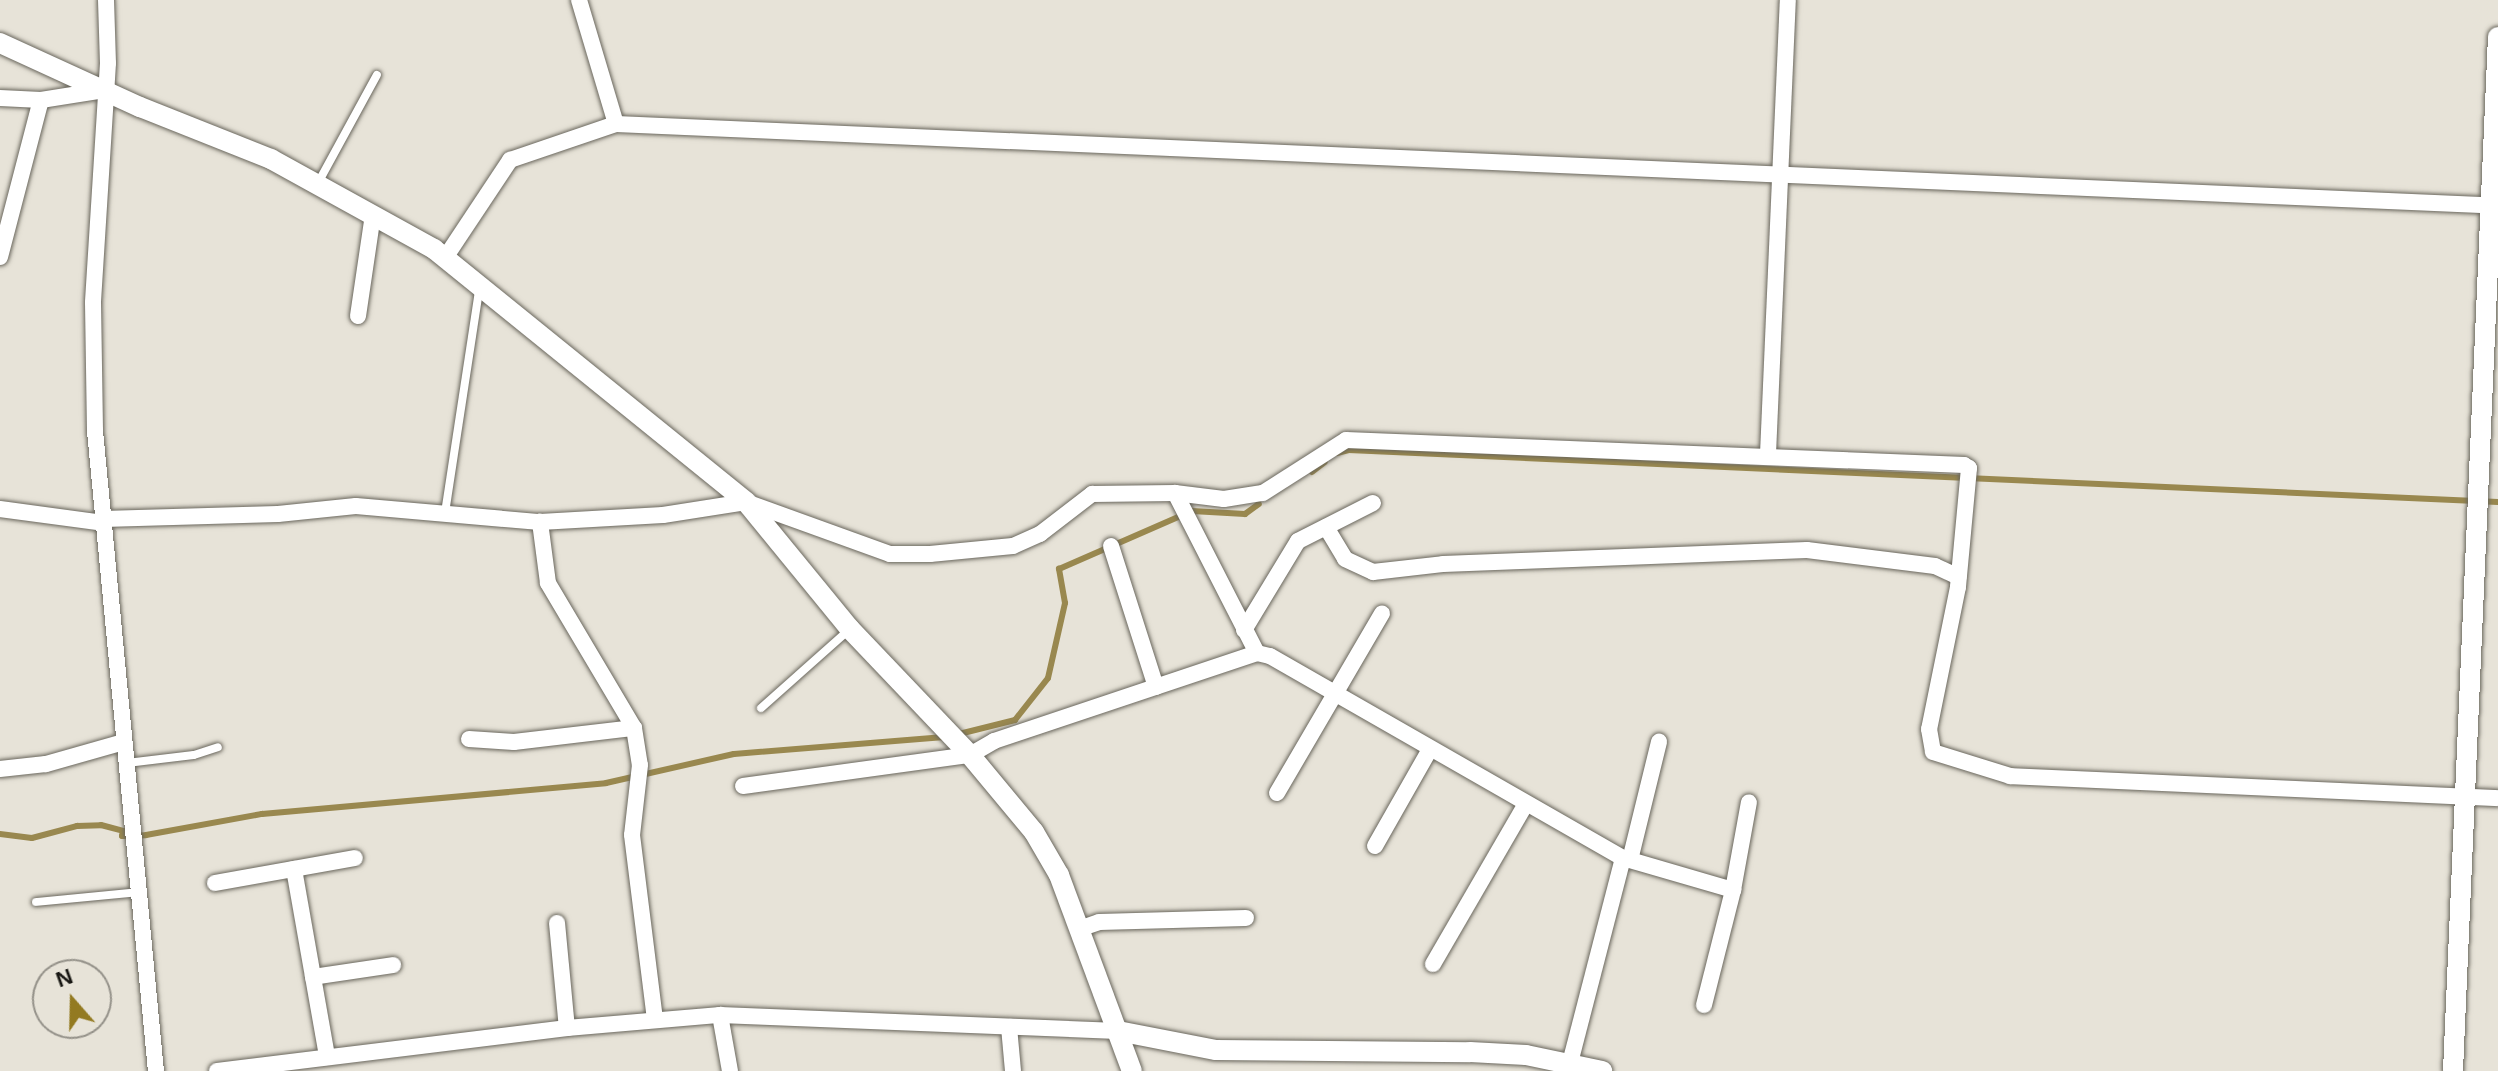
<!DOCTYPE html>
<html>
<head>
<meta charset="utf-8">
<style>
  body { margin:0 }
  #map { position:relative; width:2498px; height:1071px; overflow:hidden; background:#e7e3d8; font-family:Arial,sans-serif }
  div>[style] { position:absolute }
  .stream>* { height:6px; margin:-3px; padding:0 3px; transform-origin:3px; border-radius:3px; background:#99884f }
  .roads { filter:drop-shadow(0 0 2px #69665c) drop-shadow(0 0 2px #69665c) }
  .service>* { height:8px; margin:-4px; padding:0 4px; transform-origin:4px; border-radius:4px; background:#fff }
  .minor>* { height:16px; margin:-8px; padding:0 8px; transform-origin:8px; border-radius:8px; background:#fff }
  .tertiary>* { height:20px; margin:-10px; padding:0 10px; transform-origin:10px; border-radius:10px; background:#fff }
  span { translate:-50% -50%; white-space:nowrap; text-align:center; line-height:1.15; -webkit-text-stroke:8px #e7e3d8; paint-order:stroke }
  .north { position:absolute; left:32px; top:959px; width:80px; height:80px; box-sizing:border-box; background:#e7e3d8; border:2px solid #949189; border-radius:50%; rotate:340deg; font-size:22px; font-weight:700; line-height:32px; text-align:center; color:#181713 }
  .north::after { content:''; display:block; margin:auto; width:28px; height:36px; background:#937a21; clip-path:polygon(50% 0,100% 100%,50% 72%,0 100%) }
</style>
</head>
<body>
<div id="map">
  <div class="stream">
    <i style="left:1337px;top:453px;width:12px;rotate:-14deg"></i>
    <i style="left:1349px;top:450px;width:1150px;rotate:2.59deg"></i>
    <i style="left:1312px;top:472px;width:16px;rotate:-38deg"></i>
    <i style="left:955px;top:735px;width:62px;rotate:-14deg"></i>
    <i style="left:1015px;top:720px;width:53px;rotate:-51.8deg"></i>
    <i style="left:1048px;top:678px;width:77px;rotate:-77.2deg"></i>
    <i style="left:1065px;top:603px;width:35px;rotate:-100deg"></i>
    <i style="left:1059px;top:569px;width:145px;rotate:-23.6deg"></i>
    <i style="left:1192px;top:511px;width:53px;rotate:3.2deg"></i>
    <i style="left:1245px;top:514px;width:17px;rotate:-36deg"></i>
    <i style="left:0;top:834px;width:32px;rotate:7deg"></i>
    <i style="left:32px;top:838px;width:47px;rotate:-14.9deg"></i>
    <i style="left:77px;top:826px;width:24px;rotate:-2deg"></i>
    <i style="left:101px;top:825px;width:23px;rotate:15deg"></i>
    <i style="left:123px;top:831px;width:5px;rotate:101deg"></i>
    <i style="left:122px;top:836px;width:24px;rotate:-2deg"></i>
    <i style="left:146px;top:835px;width:118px;rotate:-10.3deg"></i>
    <i style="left:262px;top:814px;width:345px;rotate:-5.1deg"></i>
    <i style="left:606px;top:783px;width:131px;rotate:-12.8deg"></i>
    <i style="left:734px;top:754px;width:211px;rotate:-4.6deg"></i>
  </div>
  <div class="roads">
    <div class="service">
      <i style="left:318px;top:183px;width:123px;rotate:-61.4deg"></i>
      <i style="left:445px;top:513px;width:226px;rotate:-81.3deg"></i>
      <i style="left:761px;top:708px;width:119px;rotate:-41.6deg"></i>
      <i style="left:127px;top:763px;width:67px;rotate:-6.8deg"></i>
      <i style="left:194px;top:755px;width:25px;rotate:-18deg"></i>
      <i style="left:36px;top:902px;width:103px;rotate:-5.5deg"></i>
    </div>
    <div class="minor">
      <i style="left:106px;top:0;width:63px;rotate:88.2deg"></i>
      <i style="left:108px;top:63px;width:240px;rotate:93.6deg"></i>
      <i style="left:93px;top:303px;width:128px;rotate:89.1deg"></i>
      <i style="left:95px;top:431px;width:643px;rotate:84.56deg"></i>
      <i style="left:579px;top:0;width:129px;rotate:73.4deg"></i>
      <i style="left:0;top:98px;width:41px;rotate:2.8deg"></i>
      <i style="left:0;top:257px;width:162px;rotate:-75.4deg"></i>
      <i style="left:41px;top:100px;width:64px;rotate:-9deg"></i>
      <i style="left:445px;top:258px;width:118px;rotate:-56.4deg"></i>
      <i style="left:510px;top:160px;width:112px;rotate:-18.8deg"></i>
      <i style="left:616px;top:124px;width:1884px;rotate:2.49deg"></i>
      <i style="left:358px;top:316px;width:103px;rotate:-81.6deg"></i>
      <i style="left:1768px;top:454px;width:454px;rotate:-87.5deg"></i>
      <i style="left:0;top:509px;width:104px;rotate:7.7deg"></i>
      <i style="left:103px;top:519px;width:175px;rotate:-1.6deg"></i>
      <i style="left:278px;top:514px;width:78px;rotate:-5.9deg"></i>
      <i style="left:356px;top:506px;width:185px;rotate:5deg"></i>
      <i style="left:540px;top:522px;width:123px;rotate:-3.3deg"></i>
      <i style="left:663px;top:515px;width:84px;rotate:-8.9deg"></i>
      <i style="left:746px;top:502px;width:153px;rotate:19.9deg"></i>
      <i style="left:890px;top:554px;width:40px"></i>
      <i style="left:930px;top:554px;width:83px;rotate:-5.5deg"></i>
      <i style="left:1013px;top:546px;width:30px;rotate:-24deg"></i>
      <i style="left:1040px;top:534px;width:66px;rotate:-37.6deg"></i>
      <i style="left:1092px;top:494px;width:83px;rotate:-0.7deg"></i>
      <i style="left:1326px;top:527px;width:37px;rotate:59deg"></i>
      <i style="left:1345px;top:559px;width:31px;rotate:25deg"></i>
      <i style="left:1373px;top:572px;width:70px;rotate:-6.5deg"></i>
      <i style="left:1443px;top:564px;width:364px;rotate:-2.2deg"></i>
      <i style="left:1807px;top:550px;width:129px;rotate:7.1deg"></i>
      <i style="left:1935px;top:566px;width:26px;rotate:25deg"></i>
      <i style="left:1111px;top:546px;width:148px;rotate:72.3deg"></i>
      <i style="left:1244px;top:630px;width:104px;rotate:-58.8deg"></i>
      <i style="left:1298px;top:541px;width:84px;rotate:-26.9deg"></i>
      <i style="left:1257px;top:653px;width:180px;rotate:-117.1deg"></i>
      <i style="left:1175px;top:493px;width:49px;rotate:7deg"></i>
      <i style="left:1224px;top:499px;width:39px;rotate:-9deg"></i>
      <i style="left:1263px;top:493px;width:98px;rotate:-32.6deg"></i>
      <i style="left:1346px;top:440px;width:619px;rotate:2.32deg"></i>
      <i style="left:1964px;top:465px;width:6px;rotate:31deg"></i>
      <i style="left:1969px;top:468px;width:120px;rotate:95.3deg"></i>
      <i style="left:1958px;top:587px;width:145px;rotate:101.5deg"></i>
      <i style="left:1929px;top:729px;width:23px;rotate:80deg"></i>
      <i style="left:1933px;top:752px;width:81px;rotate:17.3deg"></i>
      <i style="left:2010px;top:776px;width:488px;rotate:2.6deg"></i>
      <i style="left:634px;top:728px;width:37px;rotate:81deg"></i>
      <i style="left:640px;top:765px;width:70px;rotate:96.5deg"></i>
      <i style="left:632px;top:835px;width:185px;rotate:82.9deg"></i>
      <i style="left:469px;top:739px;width:45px;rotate:3.8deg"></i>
      <i style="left:514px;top:742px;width:121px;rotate:-6.7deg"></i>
      <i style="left:634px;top:728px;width:169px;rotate:-120.7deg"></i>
      <i style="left:548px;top:583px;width:62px;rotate:-97.5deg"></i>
      <i style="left:0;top:769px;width:46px;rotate:-6.2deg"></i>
      <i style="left:46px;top:764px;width:81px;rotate:-15.8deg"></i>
      <i style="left:743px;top:786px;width:229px;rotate:-7.8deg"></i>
      <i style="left:970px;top:755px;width:28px;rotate:-30deg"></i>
      <i style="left:994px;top:741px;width:277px;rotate:-18.5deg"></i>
      <i style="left:1257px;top:653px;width:13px;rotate:13deg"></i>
      <i style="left:1270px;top:656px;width:407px;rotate:29.8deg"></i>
      <i style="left:1623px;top:858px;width:212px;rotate:104.5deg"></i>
      <i style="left:1277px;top:793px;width:208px;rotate:-59.7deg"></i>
      <i style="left:1375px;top:846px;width:112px;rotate:-60.4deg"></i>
      <i style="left:1623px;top:858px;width:115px;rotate:16.2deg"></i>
      <i style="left:1733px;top:890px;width:89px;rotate:-79.7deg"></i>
      <i style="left:1630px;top:860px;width:122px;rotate:-76.2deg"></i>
      <i style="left:294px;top:869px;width:191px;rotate:80deg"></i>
      <i style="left:215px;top:883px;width:142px;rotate:-10.1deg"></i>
      <i style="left:557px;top:923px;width:105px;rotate:84.6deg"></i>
      <i style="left:1079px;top:929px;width:21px;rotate:-19deg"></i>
      <i style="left:1099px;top:922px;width:147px;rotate:-1.6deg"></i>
      <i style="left:1433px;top:964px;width:184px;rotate:-59.9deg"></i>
      <i style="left:313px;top:977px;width:81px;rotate:-8.5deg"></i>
      <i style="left:1704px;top:1005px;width:119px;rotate:-75.8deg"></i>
      <i style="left:720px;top:1015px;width:57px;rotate:79.9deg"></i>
      <i style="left:1009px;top:1027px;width:44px;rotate:84.8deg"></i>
      <i style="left:217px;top:1071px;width:353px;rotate:-7deg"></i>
      <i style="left:567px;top:1028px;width:154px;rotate:-4.9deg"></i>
      <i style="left:720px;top:1015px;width:398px;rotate:2.3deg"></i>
    </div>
    <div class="tertiary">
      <i style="left:0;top:43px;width:154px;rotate:24.6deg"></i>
      <i style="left:140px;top:107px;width:141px;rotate:21.7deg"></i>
      <i style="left:271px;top:159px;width:186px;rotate:28.9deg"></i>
      <i style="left:434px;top:249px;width:402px;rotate:39deg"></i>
      <i style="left:746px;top:502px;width:164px;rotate:50.7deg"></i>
      <i style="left:850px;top:629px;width:174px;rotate:46.4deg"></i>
      <i style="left:970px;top:755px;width:100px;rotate:50.3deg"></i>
      <i style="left:1034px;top:832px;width:50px;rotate:59.8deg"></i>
      <i style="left:1059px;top:875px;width:209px;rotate:69.6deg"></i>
      <i style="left:1118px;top:1031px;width:100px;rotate:11deg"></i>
      <i style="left:1216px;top:1050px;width:254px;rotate:0.5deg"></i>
      <i style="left:1470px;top:1052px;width:56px;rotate:3.1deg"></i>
      <i style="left:1526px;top:1055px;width:78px;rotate:11.9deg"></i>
      <i style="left:2453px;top:1071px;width:1035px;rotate:-87.51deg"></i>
    </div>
  </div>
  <div class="north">N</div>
</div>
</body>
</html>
